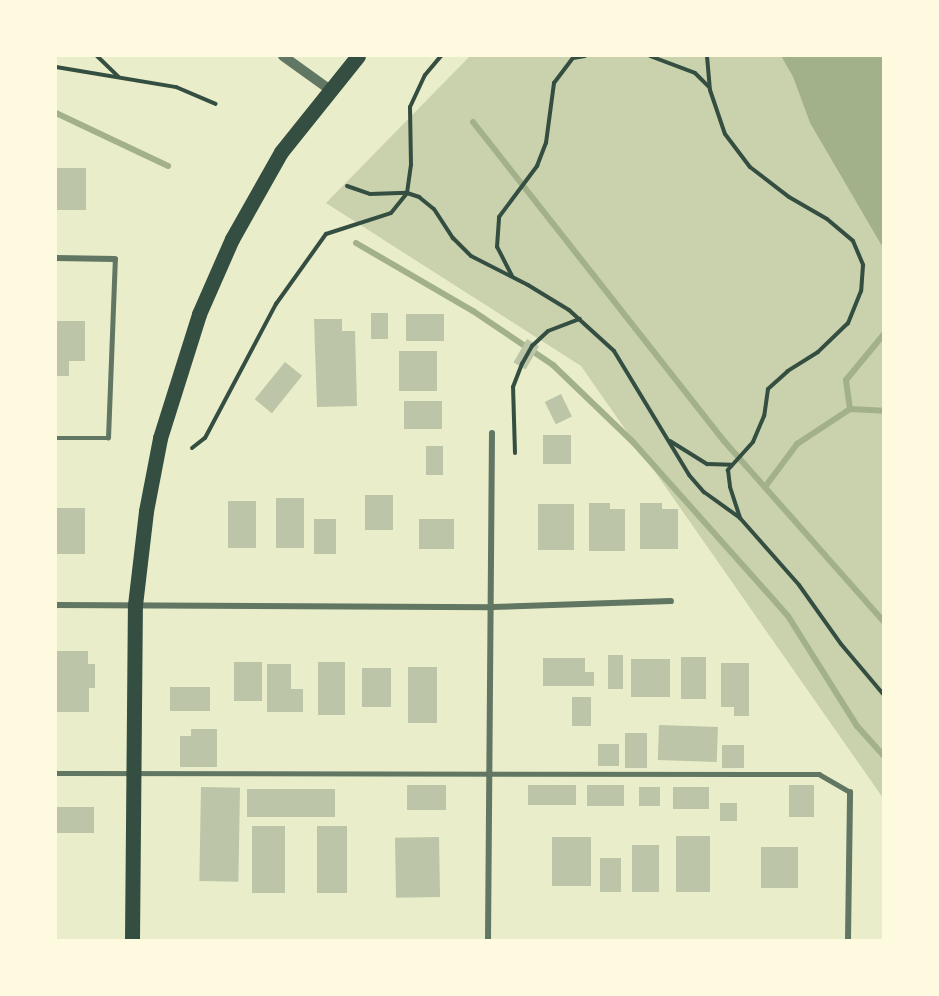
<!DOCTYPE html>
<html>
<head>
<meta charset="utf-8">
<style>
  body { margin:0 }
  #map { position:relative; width:939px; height:996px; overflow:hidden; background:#e9edc9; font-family:Roboto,sans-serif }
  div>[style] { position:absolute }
  .green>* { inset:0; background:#cad2ad }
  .water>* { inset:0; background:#a3b18a }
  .stream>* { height:6px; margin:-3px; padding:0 3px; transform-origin:3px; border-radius:3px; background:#a3b18a }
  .building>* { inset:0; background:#bcc5a7; transform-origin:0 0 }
  .path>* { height:4px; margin:-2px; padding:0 2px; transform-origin:2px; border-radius:2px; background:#344e41 }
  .service>* { height:4.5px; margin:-2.25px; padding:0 2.25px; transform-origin:2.25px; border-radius:2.25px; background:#617663 }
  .minor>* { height:6px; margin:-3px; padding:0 3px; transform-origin:3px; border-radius:3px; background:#617663 }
  .tertiary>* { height:10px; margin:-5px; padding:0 5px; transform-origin:5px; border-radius:5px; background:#617663 }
  .primary>* { height:15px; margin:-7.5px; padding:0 7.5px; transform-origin:7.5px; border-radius:7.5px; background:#344e41 }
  span { translate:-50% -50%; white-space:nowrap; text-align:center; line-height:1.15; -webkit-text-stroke:5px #fefae0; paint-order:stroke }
  .frame { position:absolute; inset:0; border:57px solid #fefae0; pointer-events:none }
</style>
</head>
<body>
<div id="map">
  <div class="green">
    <i style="clip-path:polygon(470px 56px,781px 56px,793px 77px,810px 123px,883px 248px,883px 798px,581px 366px,326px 203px)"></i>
  </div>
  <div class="water">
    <i style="clip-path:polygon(781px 56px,883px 56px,883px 248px,810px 123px,793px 77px)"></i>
  </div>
  <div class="stream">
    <i style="left:56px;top:113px;width:124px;rotate:25.3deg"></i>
    <i style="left:473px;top:122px;width:406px;rotate:51.8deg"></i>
    <i style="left:724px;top:441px;width:242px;rotate:48.5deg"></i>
    <i style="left:356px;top:243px;width:135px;rotate:30.2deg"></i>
    <i style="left:473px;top:311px;width:97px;rotate:34deg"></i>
    <i style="left:553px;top:365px;width:111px;rotate:43.9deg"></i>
    <i style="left:633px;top:442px;width:233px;rotate:48.3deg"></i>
    <i style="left:788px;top:616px;width:130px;rotate:57.9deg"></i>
    <i style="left:857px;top:726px;width:40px;rotate:48deg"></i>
    <i style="left:850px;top:409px;width:29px;rotate:-98deg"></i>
    <i style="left:846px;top:380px;width:60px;rotate:-50.4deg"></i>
    <i style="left:765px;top:487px;width:54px;rotate:-53.3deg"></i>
    <i style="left:797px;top:444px;width:64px;rotate:-33.4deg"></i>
    <i style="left:850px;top:409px;width:34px;rotate:3deg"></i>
  </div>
  <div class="building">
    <i style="left:56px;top:168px;width:30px;height:42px"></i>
    <i style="left:371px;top:313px;width:17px;height:26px"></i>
    <i style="left:406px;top:314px;width:38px;height:27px"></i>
    <i style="clip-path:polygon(314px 319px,342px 319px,342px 331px,355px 331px,357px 406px,317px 407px)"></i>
    <i style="clip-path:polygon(56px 321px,85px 321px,85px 361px,69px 361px,69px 376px,56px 376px)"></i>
    <i style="left:527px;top:339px;width:14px;height:27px;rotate:30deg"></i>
    <i style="left:399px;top:351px;width:38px;height:40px"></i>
    <i style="left:285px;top:362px;width:22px;height:48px;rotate:39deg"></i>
    <i style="left:561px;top:394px;width:25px;height:18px;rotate:64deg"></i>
    <i style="left:404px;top:401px;width:38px;height:28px"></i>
    <i style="left:543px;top:435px;width:28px;height:29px"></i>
    <i style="left:426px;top:446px;width:17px;height:29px"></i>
    <i style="left:365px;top:495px;width:28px;height:35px"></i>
    <i style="left:276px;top:498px;width:28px;height:50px"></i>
    <i style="left:228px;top:501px;width:28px;height:47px"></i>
    <i style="clip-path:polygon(589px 503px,610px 503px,610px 509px,625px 509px,625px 551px,589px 551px)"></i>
    <i style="clip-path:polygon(640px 503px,662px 503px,662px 509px,678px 509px,678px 549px,640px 549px)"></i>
    <i style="left:538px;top:504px;width:36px;height:46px"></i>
    <i style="left:56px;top:508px;width:29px;height:46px"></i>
    <i style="left:314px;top:519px;width:22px;height:35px"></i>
    <i style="left:419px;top:519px;width:35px;height:30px"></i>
    <i style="clip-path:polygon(56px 651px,88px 651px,88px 664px,95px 664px,95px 688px,89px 688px,89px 712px,56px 712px)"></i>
    <i style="left:608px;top:655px;width:15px;height:34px"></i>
    <i style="left:681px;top:657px;width:25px;height:42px"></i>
    <i style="clip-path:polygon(543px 658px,585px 658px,585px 672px,594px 672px,594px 686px,543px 686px)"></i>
    <i style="left:631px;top:659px;width:39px;height:38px"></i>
    <i style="left:234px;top:662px;width:28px;height:39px"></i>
    <i style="left:318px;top:662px;width:27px;height:53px"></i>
    <i style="clip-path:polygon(721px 663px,749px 663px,749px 716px,734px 716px,734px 707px,721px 707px)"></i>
    <i style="clip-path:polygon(267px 664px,291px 664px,291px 689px,303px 689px,303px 712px,267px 712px)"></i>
    <i style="left:408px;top:667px;width:29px;height:56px"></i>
    <i style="left:362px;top:668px;width:29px;height:39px"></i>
    <i style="left:170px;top:687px;width:40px;height:24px"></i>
    <i style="left:572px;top:697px;width:19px;height:29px"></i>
    <i style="left:659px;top:725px;width:59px;height:35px;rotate:2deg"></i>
    <i style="clip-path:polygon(191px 729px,217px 729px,217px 767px,180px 767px,180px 736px,191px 736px)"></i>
    <i style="left:625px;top:733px;width:22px;height:35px"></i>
    <i style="left:598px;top:744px;width:21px;height:22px"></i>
    <i style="left:722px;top:745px;width:22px;height:23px"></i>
    <i style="left:407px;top:785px;width:39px;height:25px"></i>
    <i style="left:528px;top:785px;width:48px;height:20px"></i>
    <i style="left:587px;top:785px;width:37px;height:21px"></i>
    <i style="left:789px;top:785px;width:25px;height:32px"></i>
    <i style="left:201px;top:787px;width:39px;height:94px;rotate:1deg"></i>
    <i style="left:639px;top:787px;width:21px;height:19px"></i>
    <i style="left:673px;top:787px;width:36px;height:22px"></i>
    <i style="left:247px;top:789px;width:88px;height:28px"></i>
    <i style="left:720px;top:803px;width:17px;height:18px"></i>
    <i style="left:56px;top:807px;width:38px;height:26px"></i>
    <i style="left:252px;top:826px;width:33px;height:67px"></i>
    <i style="left:317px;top:826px;width:30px;height:67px"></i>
    <i style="left:676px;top:836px;width:34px;height:56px"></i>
    <i style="left:439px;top:837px;width:60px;height:44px;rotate:89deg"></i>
    <i style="left:552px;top:837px;width:39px;height:49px"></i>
    <i style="left:632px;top:845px;width:27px;height:47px"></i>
    <i style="left:761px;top:847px;width:37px;height:41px"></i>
    <i style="left:600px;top:858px;width:21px;height:34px"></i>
  </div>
  <div class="path">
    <i style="left:97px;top:56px;width:30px;rotate:44deg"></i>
    <i style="left:650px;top:56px;width:48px;rotate:20.7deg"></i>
    <i style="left:695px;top:73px;width:20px;rotate:45deg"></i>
    <i style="left:707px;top:56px;width:34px;rotate:85deg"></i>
    <i style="left:710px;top:90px;width:46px;rotate:71.2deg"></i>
    <i style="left:725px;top:134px;width:41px;rotate:52.9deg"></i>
    <i style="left:750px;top:167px;width:49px;rotate:37.6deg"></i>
    <i style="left:789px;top:197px;width:44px;rotate:30.1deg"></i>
    <i style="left:827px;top:219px;width:34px;rotate:40deg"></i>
    <i style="left:853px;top:241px;width:26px;rotate:67deg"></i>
    <i style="left:863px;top:265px;width:26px;rotate:94deg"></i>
    <i style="left:861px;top:291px;width:35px;rotate:112deg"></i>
    <i style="left:848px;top:323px;width:42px;rotate:136deg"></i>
    <i style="left:818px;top:352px;width:36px;rotate:148deg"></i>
    <i style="left:788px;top:371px;width:27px;rotate:138deg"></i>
    <i style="left:768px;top:389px;width:27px;rotate:98deg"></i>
    <i style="left:764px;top:416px;width:28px;rotate:113deg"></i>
    <i style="left:753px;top:442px;width:38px;rotate:132deg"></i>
    <i style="left:728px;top:470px;width:17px;rotate:83deg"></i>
    <i style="left:730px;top:487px;width:33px;rotate:72deg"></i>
    <i style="left:56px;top:67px;width:122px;rotate:9.5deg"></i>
    <i style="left:176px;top:87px;width:43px;rotate:23deg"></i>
    <i style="left:347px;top:186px;width:24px;rotate:19deg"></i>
    <i style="left:370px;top:194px;width:37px;rotate:-2deg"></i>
    <i style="left:407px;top:193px;width:13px;rotate:18deg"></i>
    <i style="left:419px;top:197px;width:19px;rotate:39deg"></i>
    <i style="left:434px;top:209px;width:35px;rotate:57deg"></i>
    <i style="left:453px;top:238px;width:25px;rotate:45deg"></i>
    <i style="left:471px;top:256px;width:64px;rotate:27deg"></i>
    <i style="left:528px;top:285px;width:48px;rotate:31.4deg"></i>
    <i style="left:569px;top:310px;width:61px;rotate:42.3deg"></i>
    <i style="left:614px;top:351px;width:145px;rotate:58.8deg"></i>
    <i style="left:689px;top:475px;width:23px;rotate:49deg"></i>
    <i style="left:704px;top:492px;width:44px;rotate:35.8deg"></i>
    <i style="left:740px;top:518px;width:89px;rotate:48.6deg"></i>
    <i style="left:799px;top:585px;width:72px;rotate:54.6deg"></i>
    <i style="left:841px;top:644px;width:67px;rotate:49.9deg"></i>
    <i style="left:512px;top:276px;width:33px;rotate:-117deg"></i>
    <i style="left:497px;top:247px;width:30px;rotate:-86deg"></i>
    <i style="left:499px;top:217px;width:64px;rotate:-53.3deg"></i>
    <i style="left:537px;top:166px;width:25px;rotate:-69deg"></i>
    <i style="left:546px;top:143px;width:61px;rotate:-82.4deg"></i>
    <i style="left:554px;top:83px;width:31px;rotate:-53deg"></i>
    <i style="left:573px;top:58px;width:12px;rotate:-9deg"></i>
    <i style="left:670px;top:441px;width:44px;rotate:31.9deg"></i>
    <i style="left:707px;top:464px;width:24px;rotate:2deg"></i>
    <i style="left:192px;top:448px;width:16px;rotate:-38deg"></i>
    <i style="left:205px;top:438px;width:152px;rotate:-62.1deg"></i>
    <i style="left:276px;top:304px;width:86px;rotate:-54.5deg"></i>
    <i style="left:326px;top:234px;width:68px;rotate:-17.9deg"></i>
    <i style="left:391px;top:213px;width:26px;rotate:-51deg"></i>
    <i style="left:407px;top:193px;width:28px;rotate:-82deg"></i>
    <i style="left:411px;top:165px;width:58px;rotate:-91deg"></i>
    <i style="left:410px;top:107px;width:35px;rotate:-65deg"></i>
    <i style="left:425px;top:75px;width:25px;rotate:-50deg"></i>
    <i style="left:515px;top:453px;width:66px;rotate:-91.7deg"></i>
    <i style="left:513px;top:387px;width:25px;rotate:-69deg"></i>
    <i style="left:522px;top:364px;width:21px;rotate:-61deg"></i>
    <i style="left:532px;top:346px;width:22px;rotate:-43deg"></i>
    <i style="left:548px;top:331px;width:34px;rotate:-21deg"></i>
  </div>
  <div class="service">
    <i style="left:56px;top:438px;width:52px"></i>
    <i style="left:108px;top:438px;width:179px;rotate:-87.8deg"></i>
    <i style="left:56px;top:773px;width:763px;rotate:0.08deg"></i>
    <i style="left:819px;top:774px;width:36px;rotate:30deg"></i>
  </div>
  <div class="minor">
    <i style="left:56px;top:258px;width:59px;rotate:1deg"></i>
    <i style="left:56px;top:605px;width:437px;rotate:0.3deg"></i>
    <i style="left:493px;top:607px;width:178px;rotate:-1.9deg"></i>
    <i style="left:488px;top:940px;width:507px;rotate:-89.55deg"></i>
    <i style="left:848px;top:940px;width:148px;rotate:-89.2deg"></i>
  </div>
  <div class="tertiary">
    <i style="left:283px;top:56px;width:57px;rotate:35.7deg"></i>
  </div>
  <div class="primary">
    <i style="left:132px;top:940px;width:335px;rotate:-89.5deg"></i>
    <i style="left:135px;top:605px;width:95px;rotate:-83.3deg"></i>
    <i style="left:146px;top:511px;width:74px;rotate:-79.1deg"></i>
    <i style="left:160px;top:438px;width:130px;rotate:-72.5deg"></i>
    <i style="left:199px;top:314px;width:82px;rotate:-66.3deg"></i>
    <i style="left:232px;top:239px;width:100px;rotate:-60.6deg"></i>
    <i style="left:281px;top:152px;width:123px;rotate:-51.3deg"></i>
  </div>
  <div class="frame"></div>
</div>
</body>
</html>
